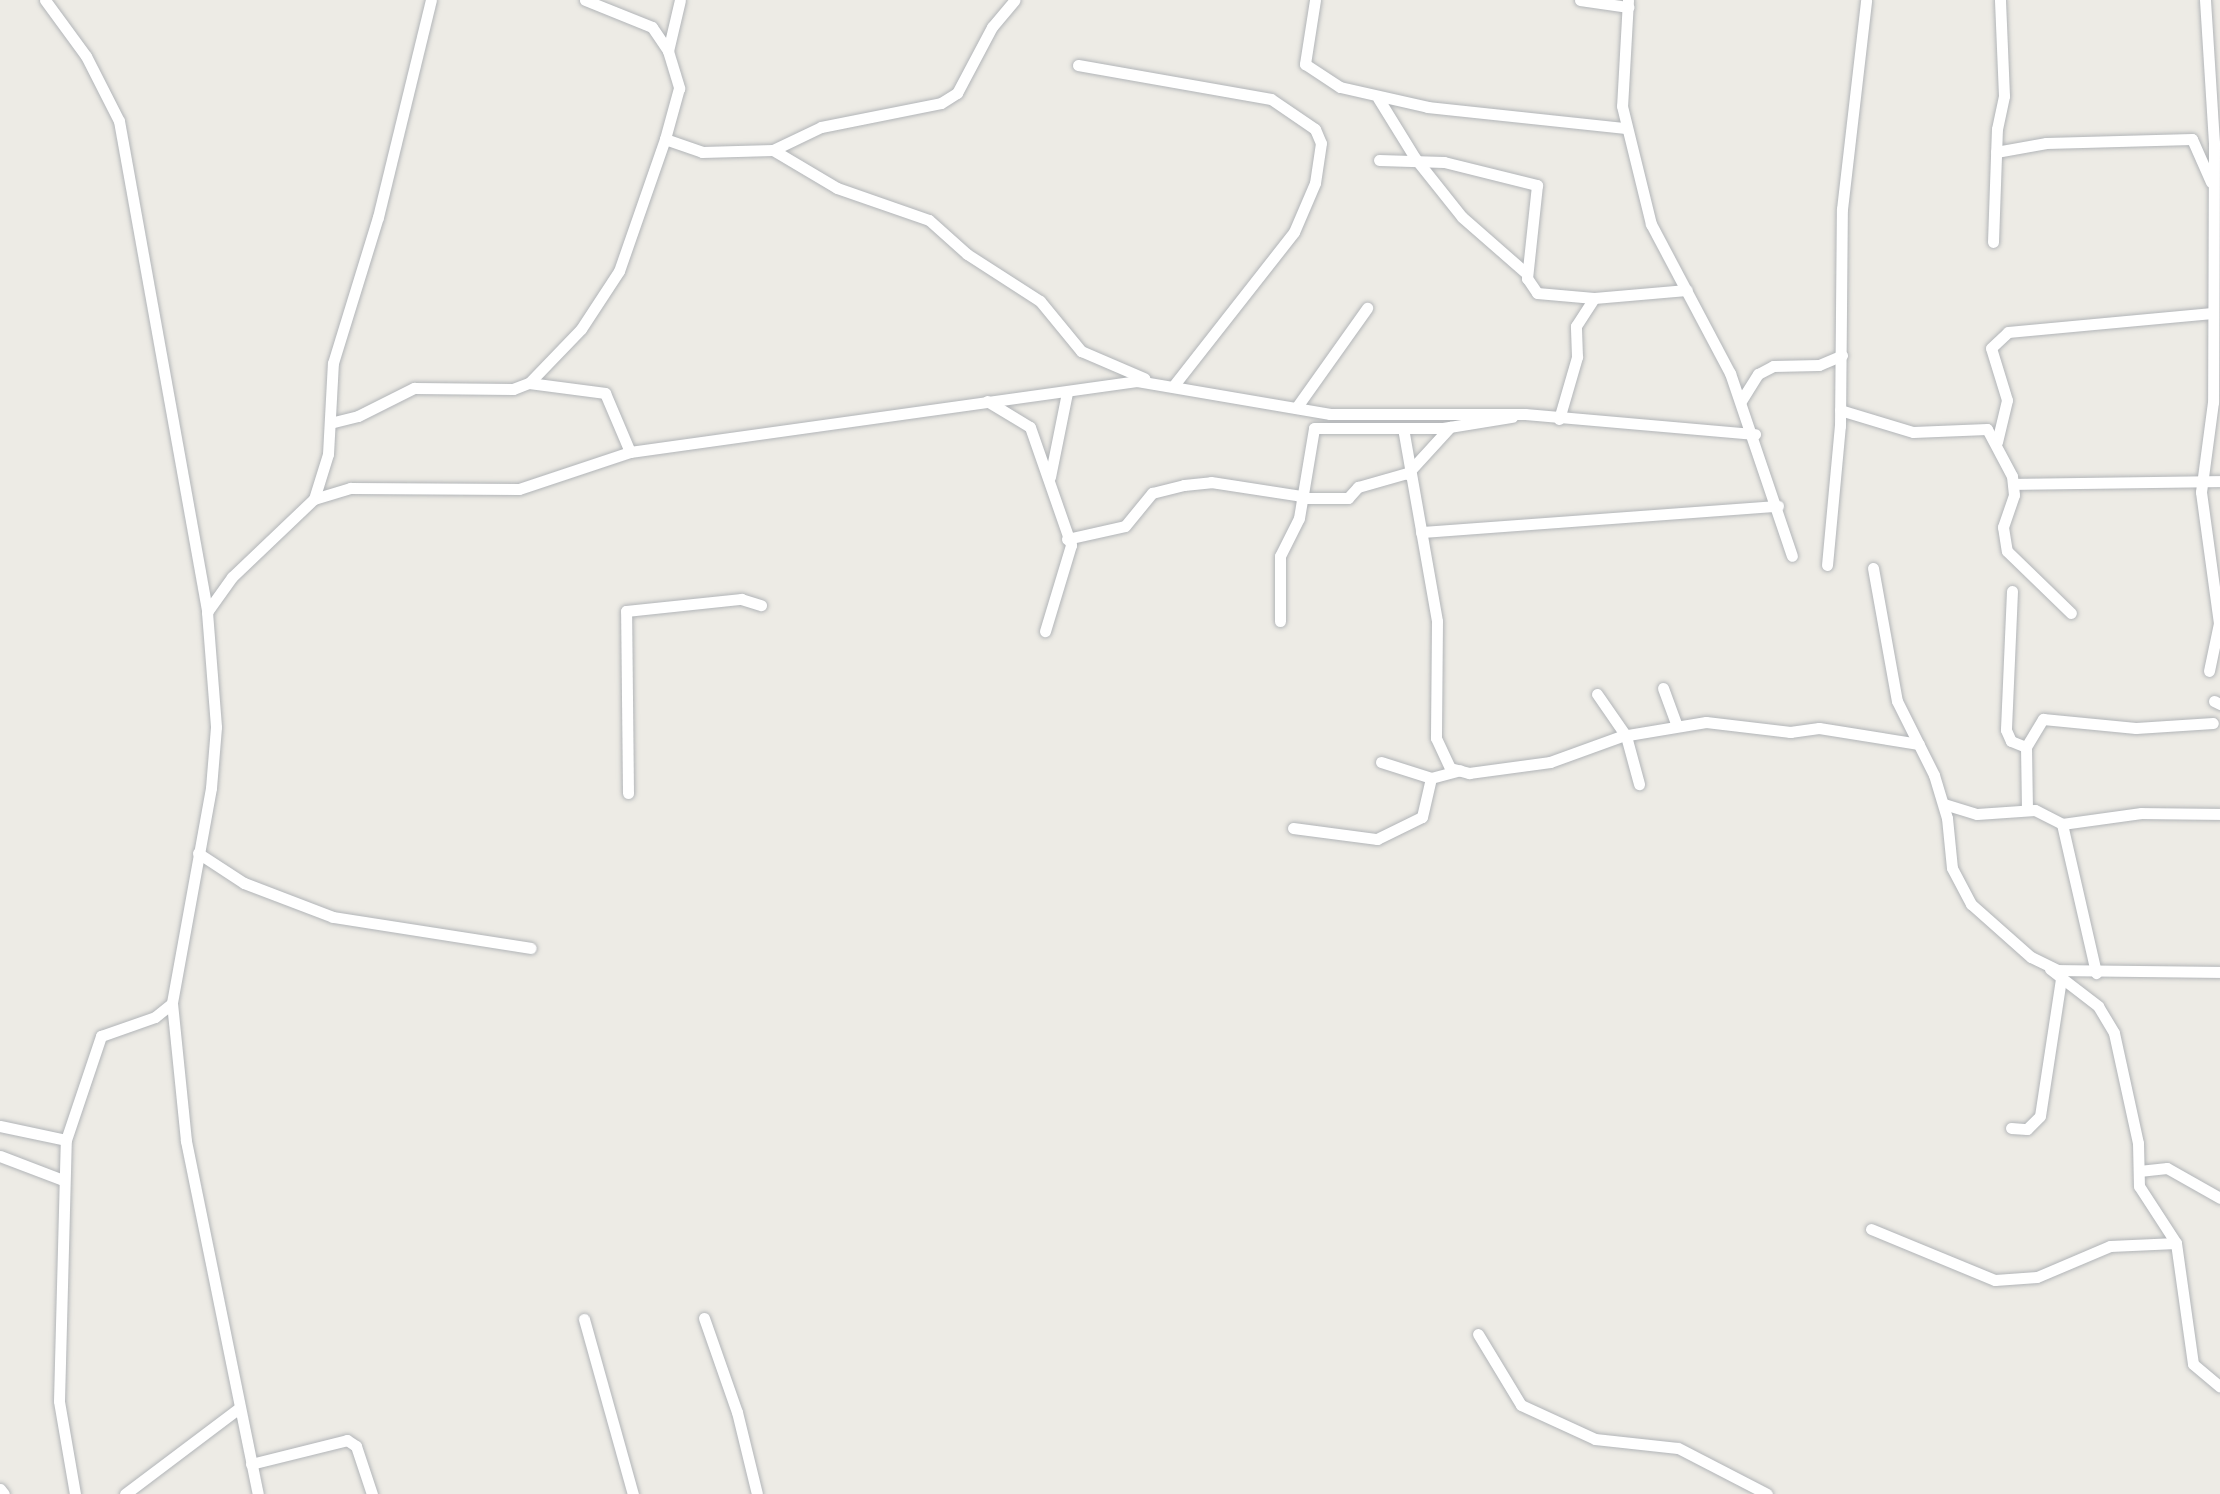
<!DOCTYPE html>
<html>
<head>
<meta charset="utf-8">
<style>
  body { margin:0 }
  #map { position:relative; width:2220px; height:1494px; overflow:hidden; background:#edebe5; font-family:"Space Grotesk",sans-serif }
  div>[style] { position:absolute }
  .roads { filter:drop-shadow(0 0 2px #b2b5b8) drop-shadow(0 0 2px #b2b5b8) }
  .street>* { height:11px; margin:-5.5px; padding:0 5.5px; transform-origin:5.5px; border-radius:5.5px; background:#fff }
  span { translate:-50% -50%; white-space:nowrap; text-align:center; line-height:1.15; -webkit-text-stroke:9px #fff; paint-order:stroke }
</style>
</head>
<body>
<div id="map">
  <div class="roads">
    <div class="street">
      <i style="left:45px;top:0;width:69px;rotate:53.8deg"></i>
      <i style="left:86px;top:56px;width:73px;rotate:63.1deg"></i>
      <i style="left:119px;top:121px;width:499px;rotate:79.8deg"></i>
      <i style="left:207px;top:612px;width:115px;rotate:85.5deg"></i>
      <i style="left:216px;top:727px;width:61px;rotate:94.7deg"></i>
      <i style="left:211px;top:788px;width:219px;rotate:100.3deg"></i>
      <i style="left:172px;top:1003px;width:139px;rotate:84.2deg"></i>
      <i style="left:186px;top:1141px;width:360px;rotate:78.5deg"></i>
      <i style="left:585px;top:0;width:72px;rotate:21.9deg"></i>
      <i style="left:652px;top:27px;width:29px;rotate:56deg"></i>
      <i style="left:668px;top:51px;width:39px;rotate:73deg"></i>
      <i style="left:679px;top:88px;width:53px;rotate:105.4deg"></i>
      <i style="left:1315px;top:0;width:65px;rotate:98.9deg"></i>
      <i style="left:1305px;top:64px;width:42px;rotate:33.3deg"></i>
      <i style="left:1340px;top:87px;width:90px;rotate:12.8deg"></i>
      <i style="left:1428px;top:107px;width:198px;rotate:6.1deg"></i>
      <i style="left:1580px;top:0;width:49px;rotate:8.3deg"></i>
      <i style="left:1628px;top:0;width:106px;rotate:93.2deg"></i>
      <i style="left:1622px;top:106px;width:122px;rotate:76.2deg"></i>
      <i style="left:1651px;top:224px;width:169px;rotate:62.1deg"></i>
      <i style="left:1730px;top:373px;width:193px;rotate:71.3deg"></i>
      <i style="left:2205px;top:0;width:143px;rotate:86.4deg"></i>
      <i style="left:2214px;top:143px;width:259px;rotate:90.2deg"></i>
      <i style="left:2213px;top:402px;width:91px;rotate:97.6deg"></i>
      <i style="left:2201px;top:492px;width:132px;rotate:82.2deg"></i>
      <i style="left:2219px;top:623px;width:49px;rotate:101.8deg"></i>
      <i style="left:668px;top:51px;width:52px;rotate:-76.8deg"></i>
      <i style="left:1078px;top:65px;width:196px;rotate:10deg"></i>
      <i style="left:1271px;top:99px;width:53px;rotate:34.3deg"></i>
      <i style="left:1315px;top:129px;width:15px;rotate:67deg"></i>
      <i style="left:1321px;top:143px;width:40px;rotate:98.5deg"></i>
      <i style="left:1315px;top:183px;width:53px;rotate:113.2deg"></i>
      <i style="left:1294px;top:232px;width:194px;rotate:128.1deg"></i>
      <i style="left:1378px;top:98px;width:70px;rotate:58.3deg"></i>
      <i style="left:1415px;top:158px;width:75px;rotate:51.5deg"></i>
      <i style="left:1462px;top:217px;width:86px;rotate:41.2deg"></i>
      <i style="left:773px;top:150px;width:74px;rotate:30.7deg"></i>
      <i style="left:837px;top:188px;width:97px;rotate:19.2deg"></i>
      <i style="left:929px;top:220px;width:51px;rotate:41.8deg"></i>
      <i style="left:967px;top:254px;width:87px;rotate:32.8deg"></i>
      <i style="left:1040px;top:301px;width:65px;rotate:50.6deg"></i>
      <i style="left:1081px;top:351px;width:69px;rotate:23.2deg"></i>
      <i style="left:1996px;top:152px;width:51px;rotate:-10.2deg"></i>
      <i style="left:2046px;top:143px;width:146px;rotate:-1.6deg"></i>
      <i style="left:2192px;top:139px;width:47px;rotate:66.2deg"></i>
      <i style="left:1379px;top:160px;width:65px;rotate:1.8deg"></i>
      <i style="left:1444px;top:162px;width:96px;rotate:13.9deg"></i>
      <i style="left:1537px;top:185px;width:94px;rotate:96.1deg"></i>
      <i style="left:1527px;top:278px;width:18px;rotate:56deg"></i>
      <i style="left:1537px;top:293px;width:57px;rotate:5deg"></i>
      <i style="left:1594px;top:298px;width:93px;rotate:-4.9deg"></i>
      <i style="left:1993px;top:242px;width:113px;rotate:-88deg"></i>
      <i style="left:1997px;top:129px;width:34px;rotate:-78deg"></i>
      <i style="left:2004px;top:96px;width:96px;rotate:-92.4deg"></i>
      <i style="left:529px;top:383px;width:77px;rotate:7.5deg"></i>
      <i style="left:605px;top:393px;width:64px;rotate:67deg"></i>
      <i style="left:987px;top:401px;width:50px;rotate:31.2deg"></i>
      <i style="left:1030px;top:427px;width:125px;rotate:70.8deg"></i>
      <i style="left:1071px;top:545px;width:90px;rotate:106.8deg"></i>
      <i style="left:1741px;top:401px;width:32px;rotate:-58deg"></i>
      <i style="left:1758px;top:374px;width:17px;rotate:-28deg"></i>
      <i style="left:1773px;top:366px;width:46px;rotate:-1.2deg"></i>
      <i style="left:1819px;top:365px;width:25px;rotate:-23deg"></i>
      <i style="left:1296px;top:408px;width:123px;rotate:-54.6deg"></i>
      <i style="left:1840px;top:410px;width:76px;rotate:16.8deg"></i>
      <i style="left:1913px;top:432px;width:74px;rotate:-2.3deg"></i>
      <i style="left:1987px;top:429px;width:53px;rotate:62deg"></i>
      <i style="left:2012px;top:476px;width:19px;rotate:84deg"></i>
      <i style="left:2014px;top:495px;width:34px;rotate:109deg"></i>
      <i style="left:2003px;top:527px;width:24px;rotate:81deg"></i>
      <i style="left:2007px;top:551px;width:89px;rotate:44.1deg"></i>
      <i style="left:1559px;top:419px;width:65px;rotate:-73.8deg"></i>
      <i style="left:1577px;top:357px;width:31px;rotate:-92deg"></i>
      <i style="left:1576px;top:326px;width:33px;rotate:-57deg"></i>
      <i style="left:330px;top:423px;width:29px;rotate:-14deg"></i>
      <i style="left:358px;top:416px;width:63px;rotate:-26.6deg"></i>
      <i style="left:414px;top:388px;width:99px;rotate:0.6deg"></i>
      <i style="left:513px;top:389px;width:17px;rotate:-21deg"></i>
      <i style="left:529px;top:383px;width:75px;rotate:-46.1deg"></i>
      <i style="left:581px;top:329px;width:69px;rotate:-56.8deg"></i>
      <i style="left:619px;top:271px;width:140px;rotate:-70.8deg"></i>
      <i style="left:665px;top:139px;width:39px;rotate:19deg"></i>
      <i style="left:702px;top:152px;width:71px;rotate:-1.6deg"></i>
      <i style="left:773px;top:150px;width:53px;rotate:-25.6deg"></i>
      <i style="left:821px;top:127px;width:122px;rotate:-11.3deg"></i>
      <i style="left:941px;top:103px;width:19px;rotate:-32deg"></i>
      <i style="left:957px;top:93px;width:75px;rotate:-62.1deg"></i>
      <i style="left:992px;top:27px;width:35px;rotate:-50deg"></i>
      <i style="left:1403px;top:428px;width:196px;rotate:80deg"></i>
      <i style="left:1437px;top:621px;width:117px;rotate:90.5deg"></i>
      <i style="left:1436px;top:738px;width:33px;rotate:65deg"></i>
      <i style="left:1450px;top:768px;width:20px;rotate:15deg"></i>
      <i style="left:1469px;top:773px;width:82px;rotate:-7.7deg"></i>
      <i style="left:1550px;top:762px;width:77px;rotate:-19.9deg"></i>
      <i style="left:1622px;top:736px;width:85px;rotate:-9.5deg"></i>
      <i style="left:1706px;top:722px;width:85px;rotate:6.8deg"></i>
      <i style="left:1790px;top:732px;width:29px;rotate:-8deg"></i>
      <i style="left:1819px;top:728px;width:101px;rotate:9.1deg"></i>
      <i style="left:1997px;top:442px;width:43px;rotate:-76.6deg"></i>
      <i style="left:2007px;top:400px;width:54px;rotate:-107.1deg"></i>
      <i style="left:1991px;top:348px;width:23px;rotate:-43deg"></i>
      <i style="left:2008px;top:332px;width:205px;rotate:-5.3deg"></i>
      <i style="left:1407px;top:474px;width:64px;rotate:-47.5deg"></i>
      <i style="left:1050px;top:477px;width:86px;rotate:-78.6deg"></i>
      <i style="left:2013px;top:484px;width:207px;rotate:-0.8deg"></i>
      <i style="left:1301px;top:498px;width:47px"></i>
      <i style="left:1348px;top:498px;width:15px;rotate:-48deg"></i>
      <i style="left:1358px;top:487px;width:51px;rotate:-15.9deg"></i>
      <i style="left:314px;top:499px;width:47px;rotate:-72.7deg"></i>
      <i style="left:328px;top:454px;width:91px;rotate:-86.9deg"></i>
      <i style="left:333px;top:363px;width:153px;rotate:-72.9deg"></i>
      <i style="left:378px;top:217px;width:223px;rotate:-76.3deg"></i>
      <i style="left:1421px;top:532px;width:358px;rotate:-4.2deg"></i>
      <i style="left:1067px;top:539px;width:59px;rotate:-12.6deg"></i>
      <i style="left:1125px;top:526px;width:43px;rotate:-50.7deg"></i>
      <i style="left:1152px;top:493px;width:33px;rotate:-14deg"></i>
      <i style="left:1184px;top:485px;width:27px;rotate:-6deg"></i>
      <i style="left:1211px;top:482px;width:91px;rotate:8.8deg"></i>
      <i style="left:1827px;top:565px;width:140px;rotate:-84.7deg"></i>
      <i style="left:1840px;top:426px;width:217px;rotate:-89.5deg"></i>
      <i style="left:1842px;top:209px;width:210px;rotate:-83.4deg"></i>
      <i style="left:1873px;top:568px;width:135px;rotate:79.8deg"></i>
      <i style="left:1897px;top:701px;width:83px;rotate:63.4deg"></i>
      <i style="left:1934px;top:775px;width:45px;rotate:73.2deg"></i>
      <i style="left:1947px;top:818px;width:50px;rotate:84.3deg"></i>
      <i style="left:1952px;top:868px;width:41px;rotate:62.2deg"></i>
      <i style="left:1971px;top:904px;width:80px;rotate:41.5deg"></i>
      <i style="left:2031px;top:957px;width:30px;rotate:26deg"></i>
      <i style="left:2058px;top:970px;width:162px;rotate:0.7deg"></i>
      <i style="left:2012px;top:591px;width:139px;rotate:92.5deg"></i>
      <i style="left:2006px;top:730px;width:12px;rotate:66deg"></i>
      <i style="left:2011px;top:741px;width:16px;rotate:22deg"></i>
      <i style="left:207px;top:612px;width:43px;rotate:-54.5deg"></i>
      <i style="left:232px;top:577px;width:113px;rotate:-43.6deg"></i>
      <i style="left:314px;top:499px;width:38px;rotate:-17deg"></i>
      <i style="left:350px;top:488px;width:169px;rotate:0.3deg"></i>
      <i style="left:519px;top:489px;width:117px;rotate:-18.4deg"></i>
      <i style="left:630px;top:452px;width:512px;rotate:-7.97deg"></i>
      <i style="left:1137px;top:381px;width:196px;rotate:9.7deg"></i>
      <i style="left:1330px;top:414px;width:195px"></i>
      <i style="left:1525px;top:414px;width:231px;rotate:5deg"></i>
      <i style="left:1280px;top:621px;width:65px;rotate:-90deg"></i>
      <i style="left:1280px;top:556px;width:42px;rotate:-63.4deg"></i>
      <i style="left:1299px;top:518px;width:91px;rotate:-80.5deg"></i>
      <i style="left:1314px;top:428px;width:129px"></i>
      <i style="left:1443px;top:428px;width:70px;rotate:-9.1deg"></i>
      <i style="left:1663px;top:688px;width:40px;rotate:69.8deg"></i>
      <i style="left:1597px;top:694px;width:51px;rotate:55.4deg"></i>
      <i style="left:1626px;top:736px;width:50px;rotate:74.8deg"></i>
      <i style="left:2214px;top:701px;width:7px;rotate:27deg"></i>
      <i style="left:1381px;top:762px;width:52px;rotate:17.7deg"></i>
      <i style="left:628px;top:793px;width:182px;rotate:-90.6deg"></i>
      <i style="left:626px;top:611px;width:116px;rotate:-6deg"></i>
      <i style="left:741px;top:599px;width:21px;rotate:17deg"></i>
      <i style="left:1944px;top:804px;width:34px;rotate:17deg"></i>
      <i style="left:1977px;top:814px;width:58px;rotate:-3.9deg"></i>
      <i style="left:2035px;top:810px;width:30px;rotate:27deg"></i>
      <i style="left:2062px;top:824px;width:153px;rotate:77.1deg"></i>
      <i style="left:2027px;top:810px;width:63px;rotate:-90.9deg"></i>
      <i style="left:2026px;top:747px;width:33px;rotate:-59deg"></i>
      <i style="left:2043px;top:719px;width:93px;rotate:5.5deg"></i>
      <i style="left:2136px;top:728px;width:77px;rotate:-3.7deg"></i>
      <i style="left:2062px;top:824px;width:80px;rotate:-7.9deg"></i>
      <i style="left:2141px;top:813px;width:79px;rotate:0.7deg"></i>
      <i style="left:1293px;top:828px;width:85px;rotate:7.5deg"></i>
      <i style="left:1377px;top:839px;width:50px;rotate:-26.1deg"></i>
      <i style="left:1422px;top:817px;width:40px;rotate:-77deg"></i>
      <i style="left:1431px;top:778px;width:30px;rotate:-15deg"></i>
      <i style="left:198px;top:853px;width:55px;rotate:33.1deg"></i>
      <i style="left:244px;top:883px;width:95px;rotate:20.9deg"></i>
      <i style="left:333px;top:917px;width:200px;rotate:8.9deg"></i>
      <i style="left:2050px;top:969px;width:61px;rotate:37.6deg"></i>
      <i style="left:2098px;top:1006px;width:31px;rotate:59deg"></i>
      <i style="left:2114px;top:1033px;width:113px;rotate:77.7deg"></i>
      <i style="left:2138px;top:1143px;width:43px;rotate:88.7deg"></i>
      <i style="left:2139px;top:1186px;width:68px;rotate:57deg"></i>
      <i style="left:2176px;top:1243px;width:122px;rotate:82deg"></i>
      <i style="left:2193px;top:1364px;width:35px;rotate:40deg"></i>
      <i style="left:0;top:1126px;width:67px;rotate:12deg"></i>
      <i style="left:2011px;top:1128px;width:16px;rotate:4deg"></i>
      <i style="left:2027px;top:1129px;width:18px;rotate:-45deg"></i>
      <i style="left:2040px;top:1116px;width:140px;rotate:-81.3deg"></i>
      <i style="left:0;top:1156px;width:67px;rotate:20.9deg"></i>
      <i style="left:2139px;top:1171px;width:28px;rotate:-6deg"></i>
      <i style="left:2167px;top:1168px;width:61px;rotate:29.5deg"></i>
      <i style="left:1871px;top:1229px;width:134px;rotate:22.4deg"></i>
      <i style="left:1995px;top:1280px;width:42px;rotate:-4.1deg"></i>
      <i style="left:2037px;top:1277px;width:79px;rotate:-23deg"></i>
      <i style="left:2110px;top:1246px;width:66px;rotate:-2.6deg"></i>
      <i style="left:704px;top:1318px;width:100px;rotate:70.7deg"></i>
      <i style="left:737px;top:1412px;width:84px;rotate:76.3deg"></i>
      <i style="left:584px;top:1319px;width:182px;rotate:74.4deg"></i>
      <i style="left:1478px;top:1334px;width:83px;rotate:58.8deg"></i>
      <i style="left:1521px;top:1405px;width:81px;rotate:24.7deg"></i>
      <i style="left:1595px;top:1439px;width:83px;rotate:6.2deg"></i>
      <i style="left:1678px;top:1448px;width:100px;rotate:27.3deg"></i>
      <i style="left:251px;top:1464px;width:99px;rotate:-14deg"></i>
      <i style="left:347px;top:1440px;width:11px;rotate:34deg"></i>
      <i style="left:356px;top:1446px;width:51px;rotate:71.6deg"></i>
      <i style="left:0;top:1489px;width:6px;rotate:51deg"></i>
      <i style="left:75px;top:1494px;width:94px;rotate:-99.8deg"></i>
      <i style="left:59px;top:1401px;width:261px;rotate:-88.5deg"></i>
      <i style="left:66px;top:1140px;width:110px;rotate:-71.4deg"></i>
      <i style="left:101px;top:1036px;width:57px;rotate:-19.4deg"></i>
      <i style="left:155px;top:1017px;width:22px;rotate:-39deg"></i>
      <i style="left:125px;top:1494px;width:141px;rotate:-37deg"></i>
    </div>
  </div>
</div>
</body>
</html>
